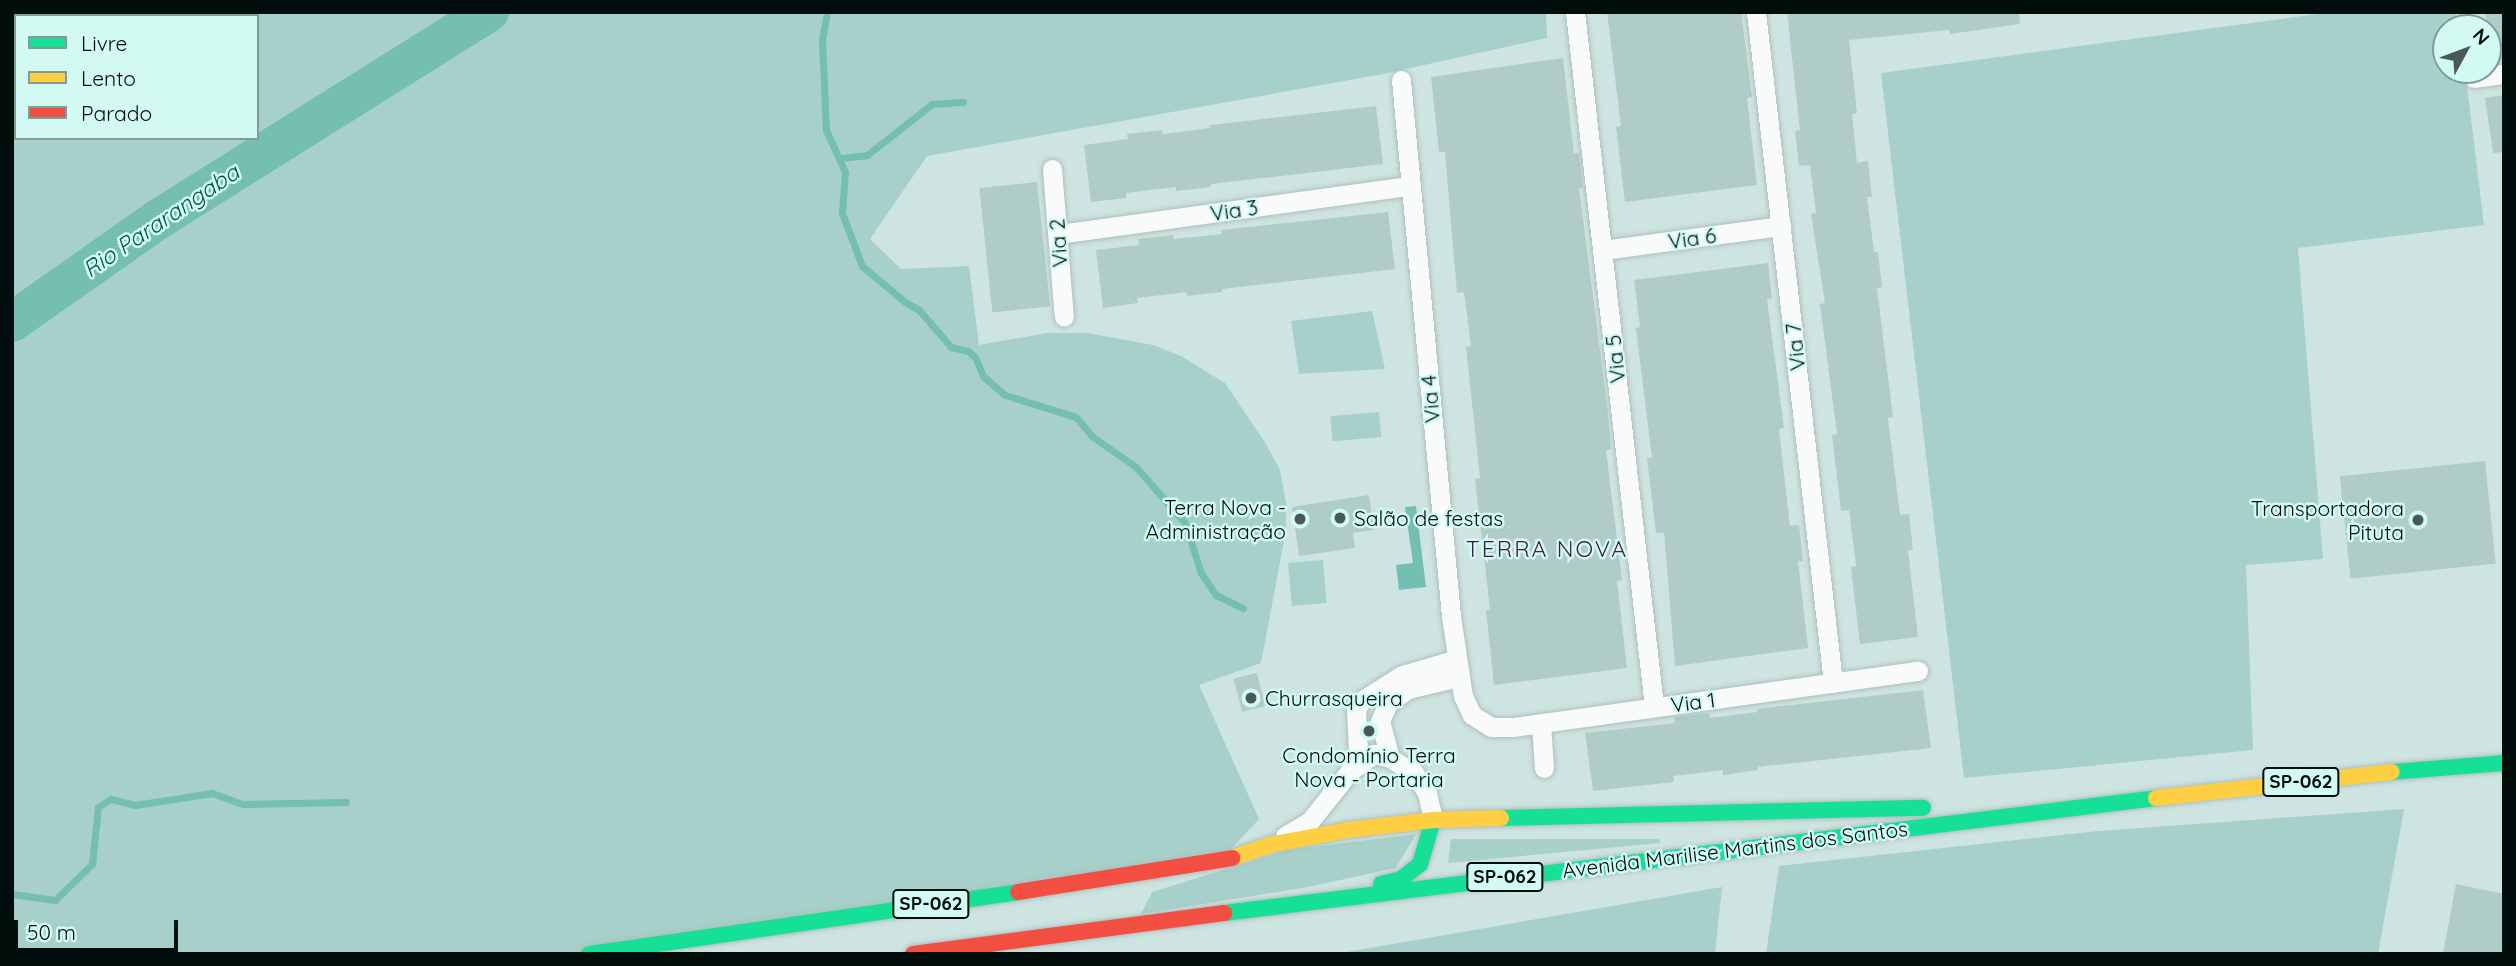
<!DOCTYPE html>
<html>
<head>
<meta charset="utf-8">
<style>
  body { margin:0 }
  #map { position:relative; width:2516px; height:966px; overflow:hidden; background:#cee4e0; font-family:Quicksand,sans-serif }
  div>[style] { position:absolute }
  .green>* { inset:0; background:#a6d0c9; transform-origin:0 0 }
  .water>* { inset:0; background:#75beb2 }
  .stream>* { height:7px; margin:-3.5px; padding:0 3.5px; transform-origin:3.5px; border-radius:3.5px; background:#75beb2 }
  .river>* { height:40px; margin:-20px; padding:0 20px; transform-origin:20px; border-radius:20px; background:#75beb2 }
  .building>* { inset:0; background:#b0ccc7; transform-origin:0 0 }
  .roads { filter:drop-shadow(0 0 2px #aebfbc) drop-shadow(0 0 2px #aebfbc) }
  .street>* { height:19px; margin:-9.5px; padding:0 9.5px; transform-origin:9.5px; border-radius:9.5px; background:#f8fbfa }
  .fast>* { height:16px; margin:-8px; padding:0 8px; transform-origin:8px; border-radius:8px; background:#16e098 }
  .slow>* { height:16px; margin:-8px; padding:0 8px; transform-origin:8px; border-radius:8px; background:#ffcf43 }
  .jam>* { height:16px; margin:-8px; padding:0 8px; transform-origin:8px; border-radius:8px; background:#f24e42 }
  .dots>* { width:19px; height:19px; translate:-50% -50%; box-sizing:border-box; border:4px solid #d2faf3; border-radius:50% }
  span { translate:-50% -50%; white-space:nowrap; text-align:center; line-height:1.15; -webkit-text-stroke:5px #d2faf3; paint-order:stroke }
  .shield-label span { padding:2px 5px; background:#d2faf3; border:2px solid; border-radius:5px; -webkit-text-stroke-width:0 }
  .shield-label { font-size:19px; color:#020e0c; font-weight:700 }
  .street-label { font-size:21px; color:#020e0c }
  .poi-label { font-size:21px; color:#020e0c }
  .right { translate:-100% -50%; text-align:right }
  .left { translate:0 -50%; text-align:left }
  .water-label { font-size:23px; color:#00564d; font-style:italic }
  .neighbourhood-label { font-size:23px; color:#4b1745; letter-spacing:2px }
  .frame { position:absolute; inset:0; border:14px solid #020e0c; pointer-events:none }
  .legend { position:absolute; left:14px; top:14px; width:245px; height:126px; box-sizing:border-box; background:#d2faf3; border:2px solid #7f9c97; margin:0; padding:9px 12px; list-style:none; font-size:21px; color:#020e0c }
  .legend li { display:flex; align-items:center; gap:14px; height:35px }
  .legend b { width:35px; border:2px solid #7f9c97 }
  .north { position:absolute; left:2432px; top:14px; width:70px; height:70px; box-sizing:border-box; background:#d2faf3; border:2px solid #7f9c97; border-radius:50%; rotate:49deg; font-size:19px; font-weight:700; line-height:28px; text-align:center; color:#020e0c }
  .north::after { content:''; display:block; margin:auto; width:24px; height:32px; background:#495956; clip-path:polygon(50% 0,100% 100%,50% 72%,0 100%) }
  .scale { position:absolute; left:14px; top:920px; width:164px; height:32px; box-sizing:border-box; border:4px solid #020e0c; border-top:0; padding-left:9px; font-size:21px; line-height:24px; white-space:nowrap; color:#020e0c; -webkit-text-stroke:5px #d2faf3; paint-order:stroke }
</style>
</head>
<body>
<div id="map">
  <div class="green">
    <i style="clip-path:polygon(evenodd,12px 12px,1546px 12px,1547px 38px,1383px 74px,927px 156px,870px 239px,901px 269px,969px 266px,979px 345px,1047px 333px,1087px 333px,1153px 345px,1181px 356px,1225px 383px,1266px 444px,1280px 470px,1286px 502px,1286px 530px,1261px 663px,1199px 685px,1259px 819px,1220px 861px,619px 954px,12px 954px,12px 12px,16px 16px,257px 16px,257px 138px,16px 138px,16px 16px)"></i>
    <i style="clip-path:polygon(2332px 12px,2455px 12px,2457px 28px,2446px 28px,2446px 70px,2465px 70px,2484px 225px,2298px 248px,2323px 559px,2246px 565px,2253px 750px,1964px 778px,1881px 73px)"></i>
    <i style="clip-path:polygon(1372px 311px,1385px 369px,1299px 374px,1291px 321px)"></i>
    <i style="left:1379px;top:412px;width:25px;height:49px;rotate:85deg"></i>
    <i style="left:1323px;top:560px;width:43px;height:35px;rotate:85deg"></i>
    <i style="clip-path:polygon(2404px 809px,2378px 954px,1766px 954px,1779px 866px,2099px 831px)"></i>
    <i style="clip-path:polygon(1416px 834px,1396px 868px,1308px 887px,1141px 914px,1152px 892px,1287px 850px)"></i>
    <i style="clip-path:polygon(1451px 839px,1659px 839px,1660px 843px,1448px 863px)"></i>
    <i style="clip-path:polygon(1722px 887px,1715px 954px,1335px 954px)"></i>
  </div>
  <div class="water">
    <i style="clip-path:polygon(1416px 506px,1426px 587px,1399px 590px,1396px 565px,1413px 563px,1405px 507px)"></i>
  </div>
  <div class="stream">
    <i style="left:827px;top:12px;width:28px;rotate:100deg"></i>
    <i style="left:822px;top:40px;width:90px;rotate:87.5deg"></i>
    <i style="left:826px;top:130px;width:46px;rotate:65.7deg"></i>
    <i style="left:845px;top:172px;width:41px;rotate:94.2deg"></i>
    <i style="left:842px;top:213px;width:57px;rotate:69.3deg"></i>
    <i style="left:862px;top:266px;width:56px;rotate:39.9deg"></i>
    <i style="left:905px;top:302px;width:16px;rotate:30deg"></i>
    <i style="left:919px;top:310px;width:49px;rotate:49.1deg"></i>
    <i style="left:951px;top:347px;width:17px;rotate:13deg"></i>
    <i style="left:968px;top:351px;width:9px;rotate:41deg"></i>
    <i style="left:975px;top:357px;width:21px;rotate:67deg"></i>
    <i style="left:983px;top:376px;width:29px;rotate:41deg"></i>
    <i style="left:1005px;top:395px;width:74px;rotate:17.2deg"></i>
    <i style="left:1076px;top:417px;width:26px;rotate:50deg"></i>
    <i style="left:1093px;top:437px;width:52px;rotate:34.9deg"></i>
    <i style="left:1136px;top:467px;width:74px;rotate:48.8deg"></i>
    <i style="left:1185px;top:523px;width:52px;rotate:72.3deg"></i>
    <i style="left:1201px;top:573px;width:27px;rotate:56deg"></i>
    <i style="left:1216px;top:595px;width:30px;rotate:26deg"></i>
    <i style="left:840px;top:158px;width:27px;rotate:-6deg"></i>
    <i style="left:867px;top:155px;width:83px;rotate:-38.1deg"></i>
    <i style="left:932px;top:104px;width:31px;rotate:-4deg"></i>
    <i style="left:12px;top:894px;width:43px;rotate:7.9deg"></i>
    <i style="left:55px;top:900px;width:52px;rotate:-44.2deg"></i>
    <i style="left:92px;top:864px;width:57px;rotate:-84deg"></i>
    <i style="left:98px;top:807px;width:15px;rotate:-32deg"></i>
    <i style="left:111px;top:799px;width:25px;rotate:14deg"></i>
    <i style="left:135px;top:805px;width:78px;rotate:-8.9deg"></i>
    <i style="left:212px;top:793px;width:33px;rotate:20deg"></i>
    <i style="left:243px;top:804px;width:103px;rotate:-1.1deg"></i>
  </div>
  <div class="river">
    <i style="left:12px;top:322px;width:177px;rotate:-35.1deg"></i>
    <i style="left:157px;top:220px;width:392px;rotate:-32.1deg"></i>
  </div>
  <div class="building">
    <i style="clip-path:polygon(1607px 12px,1741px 12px,1752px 97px,1747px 98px,1757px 185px,1625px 202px,1616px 127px,1621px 126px)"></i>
    <i style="clip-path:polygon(1787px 12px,2019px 12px,2020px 24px,1950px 34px,1949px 30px,1849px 40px,1857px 113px,1852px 114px,1857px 163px,1868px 161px,1872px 197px,1867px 197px,1874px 252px,1878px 252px,1882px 287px,1877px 288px,1893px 417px,1888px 418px,1900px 515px,1909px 514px,1913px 550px,1908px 550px,1918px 637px,1860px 644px,1851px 567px,1856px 566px,1849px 510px,1841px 511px,1832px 435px,1837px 434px,1820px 304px,1825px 303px,1811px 214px,1816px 213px,1810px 165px,1799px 166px,1795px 131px,1800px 130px)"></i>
    <i style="clip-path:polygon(2485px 12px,2504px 12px,2504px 62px,2491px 63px)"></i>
    <i style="clip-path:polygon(1563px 58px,1574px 153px,1579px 153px,1583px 188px,1579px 188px,1607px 405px,1611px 449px,1606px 450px,1622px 580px,1617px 581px,1627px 668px,1494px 685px,1486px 610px,1490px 609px,1475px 479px,1480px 478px,1466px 347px,1471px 346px,1464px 292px,1457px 293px,1445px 152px,1439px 152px,1431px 77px)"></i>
    <i style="clip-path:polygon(2504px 95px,2504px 152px,2493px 153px,2485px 98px)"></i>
    <i style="clip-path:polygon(1376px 106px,1383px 164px,1211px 184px,1211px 187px,1176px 191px,1176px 187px,1126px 193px,1126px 198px,1091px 202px,1084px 145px,1128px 139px,1127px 134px,1162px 130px,1163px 134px,1210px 128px,1210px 125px)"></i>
    <i style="left:1037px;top:182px;width:125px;height:58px;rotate:84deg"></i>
    <i style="clip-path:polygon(1388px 212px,1395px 269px,1222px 289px,1222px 292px,1187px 296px,1187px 292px,1137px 298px,1138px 303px,1103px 308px,1096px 250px,1139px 245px,1138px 239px,1173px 235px,1174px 239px,1222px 234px,1221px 230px)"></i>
    <i style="clip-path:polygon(1768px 263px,1772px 298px,1767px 299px,1784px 428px,1779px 429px,1790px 526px,1799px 525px,1803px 561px,1798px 561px,1808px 648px,1675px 666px,1664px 533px,1656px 533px,1647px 458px,1652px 458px,1636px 328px,1640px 327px,1634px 280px)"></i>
    <i style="left:2485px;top:461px;width:103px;height:146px;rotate:84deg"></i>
    <i style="clip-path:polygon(1369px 495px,1374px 530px,1353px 533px,1355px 548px,1299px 556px,1292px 507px)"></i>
    <i style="left:1257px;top:673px;width:34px;height:24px;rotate:76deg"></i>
    <i style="clip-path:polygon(1923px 690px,1931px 748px,1758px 767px,1758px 770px,1723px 775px,1723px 770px,1673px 776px,1674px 782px,1593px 791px,1585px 733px,1675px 723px,1674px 717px,1709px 713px,1710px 718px,1757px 712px,1757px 709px)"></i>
    <i style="clip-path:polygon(2456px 884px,2504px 894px,2504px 954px,2443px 954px)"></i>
  </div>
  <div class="roads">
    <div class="street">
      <i style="left:1575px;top:12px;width:698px;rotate:83.51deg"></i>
      <i style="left:1756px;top:12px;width:675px;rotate:83.45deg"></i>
      <i style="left:2474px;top:78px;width:30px;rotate:-8deg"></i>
      <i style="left:1401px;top:80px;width:538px;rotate:84.67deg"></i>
      <i style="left:1451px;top:616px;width:81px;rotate:81.5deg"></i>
      <i style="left:1463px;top:696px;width:21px;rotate:65deg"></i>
      <i style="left:1472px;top:715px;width:22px;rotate:32deg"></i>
      <i style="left:1491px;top:727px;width:22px"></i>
      <i style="left:1513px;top:727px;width:409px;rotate:-7.9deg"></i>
      <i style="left:1052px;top:169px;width:148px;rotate:85.4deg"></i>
      <i style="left:1058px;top:234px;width:354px;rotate:-7.8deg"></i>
      <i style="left:1603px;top:250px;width:180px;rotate:-7.7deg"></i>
      <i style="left:1541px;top:723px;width:45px;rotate:86.2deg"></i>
      <i style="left:1390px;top:758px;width:38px;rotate:-105deg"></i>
      <i style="left:1380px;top:721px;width:20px;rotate:-66deg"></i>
      <i style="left:1388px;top:703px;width:24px;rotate:-35deg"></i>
      <i style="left:1408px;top:689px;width:52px;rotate:-13.2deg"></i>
      <i style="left:1350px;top:769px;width:21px;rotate:-67deg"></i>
      <i style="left:1358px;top:750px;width:40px;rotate:-92.9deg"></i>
      <i style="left:1356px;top:710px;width:10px;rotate:-61deg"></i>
      <i style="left:1361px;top:701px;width:49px;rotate:-32.4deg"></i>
      <i style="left:1402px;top:675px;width:57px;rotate:-16.2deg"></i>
      <i style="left:1285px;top:836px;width:29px;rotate:-31deg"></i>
      <i style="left:1310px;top:821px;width:63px;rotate:-51.5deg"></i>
      <i style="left:1349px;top:772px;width:31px;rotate:-36deg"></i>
      <i style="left:1374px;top:754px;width:16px;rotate:14deg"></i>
      <i style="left:1390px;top:758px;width:28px;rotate:32deg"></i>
      <i style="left:1414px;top:773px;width:24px;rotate:57deg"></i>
      <i style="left:1427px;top:793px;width:28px;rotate:77deg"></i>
    </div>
    <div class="fast">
      <i style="left:2392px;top:772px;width:112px;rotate:-4.6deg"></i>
      <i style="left:1501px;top:818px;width:422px;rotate:-1.4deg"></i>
      <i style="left:1381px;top:884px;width:21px;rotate:-14deg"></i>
      <i style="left:1401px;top:879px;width:24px;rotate:-38deg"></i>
      <i style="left:1420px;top:864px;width:46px;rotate:-73.5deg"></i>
      <i style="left:1224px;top:913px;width:939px;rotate:-7.03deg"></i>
      <i style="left:589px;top:954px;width:433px;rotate:-8.2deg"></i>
    </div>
    <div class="slow">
      <i style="left:2156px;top:798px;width:237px;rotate:-6.3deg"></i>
      <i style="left:1232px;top:858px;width:39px;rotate:-19deg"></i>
      <i style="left:1269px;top:845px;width:80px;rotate:-10.8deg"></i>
      <i style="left:1348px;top:830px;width:86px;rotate:-6.7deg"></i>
      <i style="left:1433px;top:820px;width:68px;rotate:-1.7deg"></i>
    </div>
    <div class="jam">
      <i style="left:1018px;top:892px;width:217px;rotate:-9deg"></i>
      <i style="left:913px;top:954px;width:314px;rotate:-7.5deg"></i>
    </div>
  </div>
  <div class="dots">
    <i style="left:1340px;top:518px;background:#495956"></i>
    <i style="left:1300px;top:519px;background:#495956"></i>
    <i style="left:2418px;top:520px;background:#495956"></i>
    <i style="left:1251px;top:698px;background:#495956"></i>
    <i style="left:1369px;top:731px;background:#495956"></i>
  </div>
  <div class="shield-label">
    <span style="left:2301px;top:782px">SP-062</span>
    <span style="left:1505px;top:877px">SP-062</span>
    <span style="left:931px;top:904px">SP-062</span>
  </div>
  <div class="street-label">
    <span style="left:1234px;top:210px;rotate:-8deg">Via 3</span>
    <span style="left:1692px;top:238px;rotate:-8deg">Via 6</span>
    <span style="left:1058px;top:243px;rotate:-94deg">Via 2</span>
    <span style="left:1795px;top:347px;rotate:-96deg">Via 7</span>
    <span style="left:1615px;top:359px;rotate:-96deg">Via 5</span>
    <span style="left:1430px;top:399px;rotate:-95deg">Via 4</span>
    <span style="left:1693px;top:702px;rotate:-7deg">Via 1</span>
    <span style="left:1735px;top:849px;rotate:-7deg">Avenida Marilise Martins dos Santos</span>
  </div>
  <div class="poi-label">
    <span class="right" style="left:1286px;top:519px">Terra Nova -<br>Administração</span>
    <span class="right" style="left:2404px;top:520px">Transportadora<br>Pituta</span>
    <span class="left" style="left:1354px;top:518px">Salão de festas</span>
    <span class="left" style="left:1265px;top:698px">Churrasqueira</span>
    <span style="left:1369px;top:767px">Condomínio Terra<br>Nova - Portaria</span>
  </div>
  <div class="water-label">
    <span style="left:161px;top:221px;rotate:-34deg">Rio Pararangaba</span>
  </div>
  <div class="neighbourhood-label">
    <span style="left:1547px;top:549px">TERRA NOVA</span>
  </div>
  <div class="frame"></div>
  <ul class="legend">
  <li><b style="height:9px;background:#16e098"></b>Livre</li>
  <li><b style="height:9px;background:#ffcf43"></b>Lento</li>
  <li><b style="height:9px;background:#f24e42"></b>Parado</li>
  </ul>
  <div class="north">N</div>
  <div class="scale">50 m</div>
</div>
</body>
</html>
